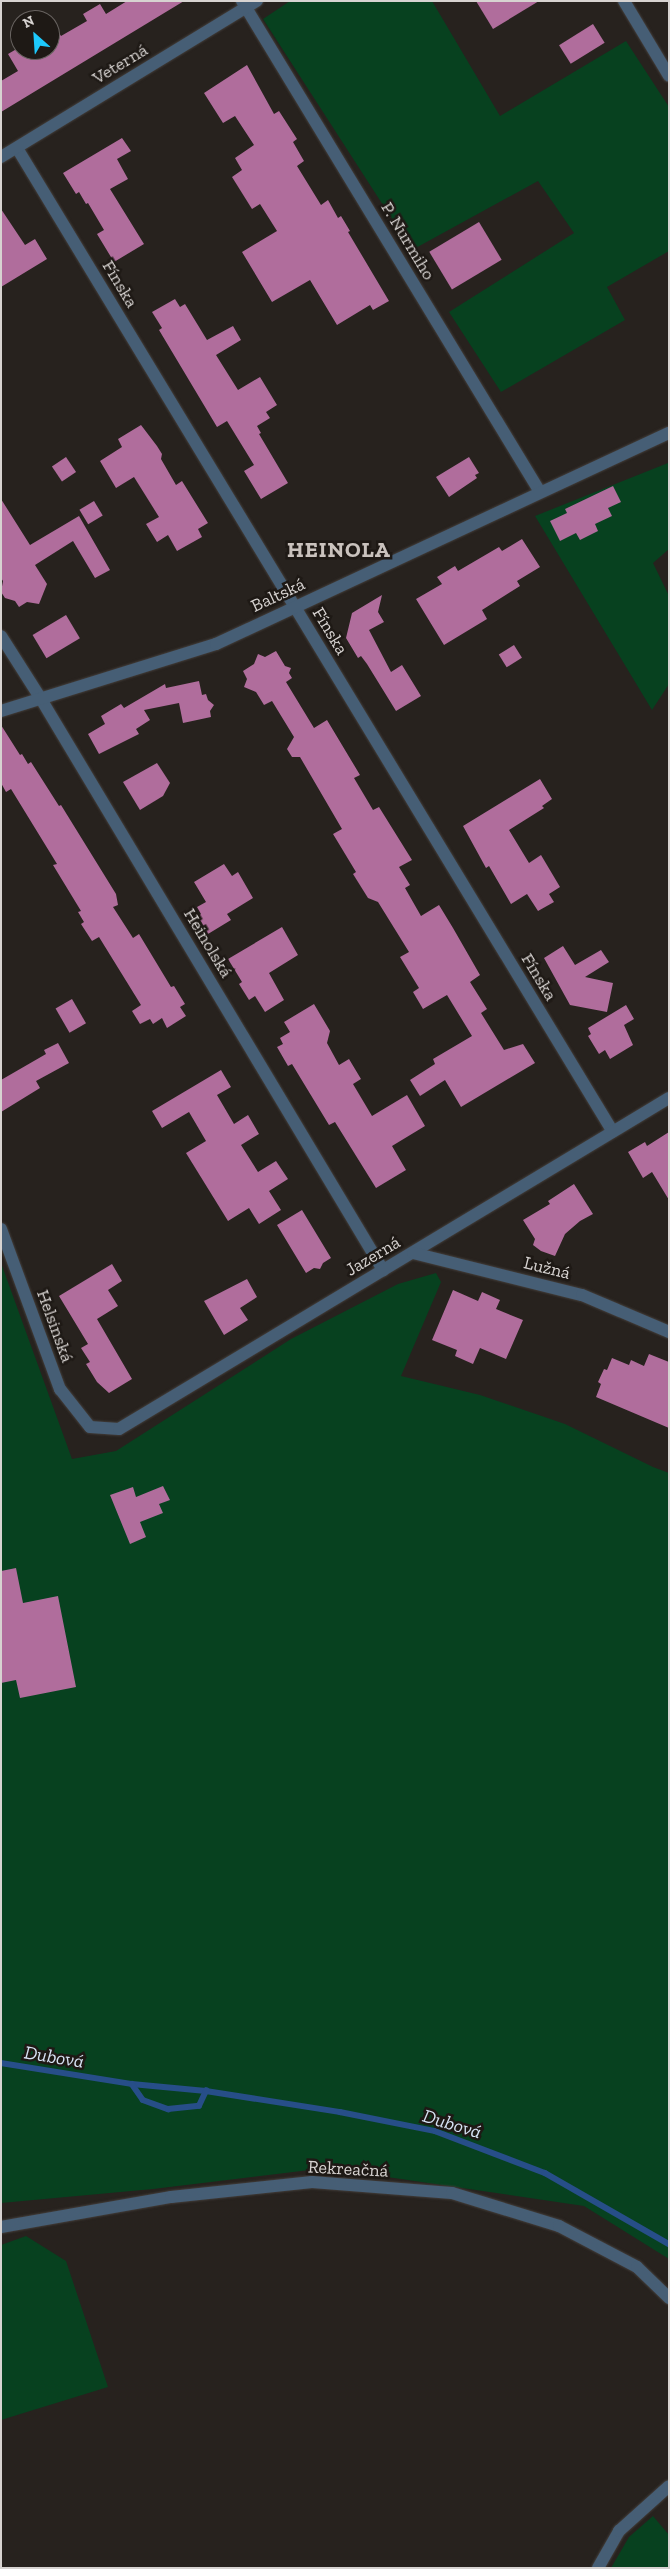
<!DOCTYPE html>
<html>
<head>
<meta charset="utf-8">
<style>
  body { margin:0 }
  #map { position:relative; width:670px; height:2569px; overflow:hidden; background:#27221e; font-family:"Zilla Slab",serif }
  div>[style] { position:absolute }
  .green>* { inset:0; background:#07411f }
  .stream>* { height:5.5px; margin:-2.75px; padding:0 2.75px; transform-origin:2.75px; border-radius:2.75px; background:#274e88 }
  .building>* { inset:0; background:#b06d9c; transform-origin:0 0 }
  .roads { filter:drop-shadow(0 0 1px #433e3b) drop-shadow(0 0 1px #433e3b) }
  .minor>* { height:12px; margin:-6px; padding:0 6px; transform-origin:6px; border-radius:6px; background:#465e75 }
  span { translate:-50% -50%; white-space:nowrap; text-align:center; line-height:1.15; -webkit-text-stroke:5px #1e1915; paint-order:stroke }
  .street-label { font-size:18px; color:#d7d3d1 }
  .water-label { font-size:19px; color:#d6e2f3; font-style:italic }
  .district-label { font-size:22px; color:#c9c2bd; font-weight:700; letter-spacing:1px }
  .frame { position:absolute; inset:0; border:2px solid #d7d3d1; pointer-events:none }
  .north { position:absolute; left:10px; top:10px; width:50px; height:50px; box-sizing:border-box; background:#1e1915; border:1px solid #686360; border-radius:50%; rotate:334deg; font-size:14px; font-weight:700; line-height:20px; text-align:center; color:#d7d3d1 }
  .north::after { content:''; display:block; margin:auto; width:18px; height:22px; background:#1dc9fc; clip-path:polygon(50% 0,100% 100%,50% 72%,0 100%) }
</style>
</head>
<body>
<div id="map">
  <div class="green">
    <i style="clip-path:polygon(290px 1px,432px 1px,500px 116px,626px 41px,669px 107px,669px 251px,607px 287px,625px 320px,501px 392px,449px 312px,574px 233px,538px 181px,412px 250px,263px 19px)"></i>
    <i style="clip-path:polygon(668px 463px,669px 549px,653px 563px,669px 596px,669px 684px,652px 710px,535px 516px)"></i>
    <i style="clip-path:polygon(1px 1263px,72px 1459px,116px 1451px,291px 1339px,398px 1284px,436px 1273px,441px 1282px,401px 1376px,480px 1395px,565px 1424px,653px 1467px,669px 1473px,669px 2259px,584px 2206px,326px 2168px,153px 2189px,1px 2203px)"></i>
    <i style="clip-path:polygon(26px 2236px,66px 2261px,108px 2387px,1px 2420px,1px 2245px)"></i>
    <i style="clip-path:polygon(653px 2516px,669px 2535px,669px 2568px,611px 2568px,629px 2537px)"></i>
  </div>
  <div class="stream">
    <i style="left:1px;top:2063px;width:133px;rotate:9.1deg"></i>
    <i style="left:132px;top:2084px;width:74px;rotate:5.4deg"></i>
    <i style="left:206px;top:2091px;width:136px;rotate:8.9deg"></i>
    <i style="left:340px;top:2112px;width:97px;rotate:11.3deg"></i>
    <i style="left:435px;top:2131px;width:118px;rotate:20.9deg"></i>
    <i style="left:545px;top:2173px;width:143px;rotate:29.8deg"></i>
    <i style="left:132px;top:2084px;width:19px;rotate:55deg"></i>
    <i style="left:143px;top:2100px;width:27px;rotate:20deg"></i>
    <i style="left:168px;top:2109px;width:31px;rotate:-6deg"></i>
    <i style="left:199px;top:2106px;width:17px;rotate:-65deg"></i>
  </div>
  <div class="building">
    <i style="clip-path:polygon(127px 1px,184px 1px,1px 112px,1px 81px,18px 71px,8px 54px,20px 47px,20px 50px,50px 50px,50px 30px,55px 26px,61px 36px,87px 21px,83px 14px,100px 4px,106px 14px)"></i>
    <i style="clip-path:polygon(476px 1px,539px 1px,493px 29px)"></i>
    <i style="left:593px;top:24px;width:22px;height:40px;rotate:58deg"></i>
    <i style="clip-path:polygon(247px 65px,274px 114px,279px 111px,297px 139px,293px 142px,304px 161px,297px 166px,321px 205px,328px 200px,338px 218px,341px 216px,350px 231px,348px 232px,389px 301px,373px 310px,370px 305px,337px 325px,310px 280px,272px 302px,242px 252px,277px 231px,260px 204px,252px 209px,232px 177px,242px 170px,235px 158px,254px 145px,235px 116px,223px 123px,204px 93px)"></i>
    <i style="clip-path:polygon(122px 138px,131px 151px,117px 159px,128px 179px,110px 189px,144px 244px,114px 262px,97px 234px,104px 230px,88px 203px,86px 204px,79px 192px,76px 194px,63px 173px)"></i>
    <i style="clip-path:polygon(1px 209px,25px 245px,35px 239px,47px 259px,1px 287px)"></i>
    <i style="left:479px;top:222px;width:44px;height:58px;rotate:59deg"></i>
    <i style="clip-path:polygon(175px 299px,180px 307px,185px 304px,207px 340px,233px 326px,241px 340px,216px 355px,238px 390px,260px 377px,277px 405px,266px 412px,270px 418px,257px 426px,261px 433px,259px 434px,288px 483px,261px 499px,244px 471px,254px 465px,227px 421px,217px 427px,159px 330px,162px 328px,152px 312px)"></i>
    <i style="clip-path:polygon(141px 425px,157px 446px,162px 454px,161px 459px,176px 485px,182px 481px,208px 523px,198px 529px,202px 537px,177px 551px,168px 535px,157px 542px,146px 524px,159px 517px,134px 477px,116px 488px,100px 461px,122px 447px,118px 439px)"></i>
    <i style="left:66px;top:457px;width:18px;height:17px;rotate:56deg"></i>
    <i style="clip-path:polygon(469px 457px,479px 473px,475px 475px,477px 478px,449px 497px,436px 477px)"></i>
    <i style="clip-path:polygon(613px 486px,621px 502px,608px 508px,612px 516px,595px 524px,598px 531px,580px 540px,576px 533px,560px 541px,550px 521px,567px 513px,565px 509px)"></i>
    <i style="clip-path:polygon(1px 499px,30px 545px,79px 516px,110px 570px,95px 578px,73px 541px,35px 565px,47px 584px,39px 604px,27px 602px,19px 607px,15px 601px,5px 598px,1px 592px,3px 581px,1px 578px)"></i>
    <i style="left:94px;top:501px;width:17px;height:17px;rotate:59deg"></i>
    <i style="clip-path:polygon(522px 539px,540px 567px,517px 581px,520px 586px,482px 610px,487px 619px,444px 645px,416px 599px,442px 584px,437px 577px,455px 566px,458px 571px,499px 547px,502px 551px)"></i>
    <i style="clip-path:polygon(382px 595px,378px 612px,384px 622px,369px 630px,391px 672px,402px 665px,421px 696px,396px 711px,367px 664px,361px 656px,358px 658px,346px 638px,352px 613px)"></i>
    <i style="left:66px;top:615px;width:27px;height:39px;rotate:59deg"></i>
    <i style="left:514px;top:645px;width:15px;height:18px;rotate:58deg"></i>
    <i style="clip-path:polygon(276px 651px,285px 666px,291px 668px,289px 673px,292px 678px,286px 682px,314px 728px,327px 720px,360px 775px,354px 778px,373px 810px,379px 807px,412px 860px,399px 867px,410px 885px,405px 888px,421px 916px,439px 905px,453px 928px,480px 975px,470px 982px,487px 1009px,481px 1013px,504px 1050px,523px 1044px,535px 1063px,461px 1107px,445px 1080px,420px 1096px,410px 1080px,435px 1064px,433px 1059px,472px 1036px,447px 995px,423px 1009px,413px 992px,419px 988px,400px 957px,409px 952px,378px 902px,368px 898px,353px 874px,356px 872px,333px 834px,342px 829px,300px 757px,292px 757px,287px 749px,294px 737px,272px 701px,264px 705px,256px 692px,244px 687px,247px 679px,243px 671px,254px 664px,258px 654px,265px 657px)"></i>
    <i style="clip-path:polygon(199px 681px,202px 695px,206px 694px,208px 700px,214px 705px,210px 711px,211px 717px,183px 723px,179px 703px,144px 710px,150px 720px,136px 729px,139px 734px,99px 754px,88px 734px,105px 724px,101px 716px,121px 704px,124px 708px,165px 684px,166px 688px)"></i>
    <i style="clip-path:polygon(1px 725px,20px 755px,22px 754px,28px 764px,31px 762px,59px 806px,61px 805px,116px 894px,118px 905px,113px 907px,133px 938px,139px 934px,171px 987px,174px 986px,185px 1004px,180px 1007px,186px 1016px,167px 1028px,162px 1018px,153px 1024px,150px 1019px,140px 1024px,132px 1011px,141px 1005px,99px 937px,92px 941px,81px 924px,84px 922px,78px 912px,81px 911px,53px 865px,57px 864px,11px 789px,6px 792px,1px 783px)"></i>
    <i style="clip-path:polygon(157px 763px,170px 783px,163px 796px,140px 810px,123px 782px)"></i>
    <i style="clip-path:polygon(540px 779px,552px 799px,542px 806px,544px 808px,509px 830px,529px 863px,541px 855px,560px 887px,549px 894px,554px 902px,538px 911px,527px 894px,511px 904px,489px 866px,486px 868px,463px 826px)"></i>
    <i style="clip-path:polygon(224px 864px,232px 876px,238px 872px,253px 898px,227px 914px,231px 920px,208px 934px,198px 916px,201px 914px,197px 907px,206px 902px,194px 882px)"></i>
    <i style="clip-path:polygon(282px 927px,298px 955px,269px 973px,284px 1000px,265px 1012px,255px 996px,249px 1000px,239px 984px,242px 982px,228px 959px)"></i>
    <i style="clip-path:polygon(563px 946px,575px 965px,601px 950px,609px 962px,585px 977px,613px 983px,607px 1012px,570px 1005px,544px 958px)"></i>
    <i style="left:72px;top:999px;width:28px;height:19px;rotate:60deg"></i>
    <i style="clip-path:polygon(314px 1004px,330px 1031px,327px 1043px,339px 1065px,349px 1059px,361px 1079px,353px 1084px,372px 1116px,407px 1095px,425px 1126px,392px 1146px,406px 1170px,376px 1188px,335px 1122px,329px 1125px,292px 1064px,288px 1066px,277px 1047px,283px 1044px,280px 1038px,290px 1032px,284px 1022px)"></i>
    <i style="clip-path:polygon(626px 1005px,634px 1019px,624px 1025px,633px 1045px,610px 1059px,605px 1050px,599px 1054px,588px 1036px,591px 1034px,588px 1028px)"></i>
    <i style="clip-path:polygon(58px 1043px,69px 1063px,36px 1081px,40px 1088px,1px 1112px,1px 1080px,46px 1054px,44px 1050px)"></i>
    <i style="clip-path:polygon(221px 1070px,231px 1087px,217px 1095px,234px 1124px,248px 1115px,259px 1134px,241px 1145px,258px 1172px,276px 1161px,288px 1179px,269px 1191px,281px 1210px,259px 1224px,249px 1208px,228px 1221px,186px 1153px,206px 1141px,189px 1112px,162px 1128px,152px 1111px)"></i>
    <i style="clip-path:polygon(669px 1132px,669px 1200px,652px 1172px,643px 1178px,628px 1152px,645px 1142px,647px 1146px)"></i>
    <i style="clip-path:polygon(574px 1184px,593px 1214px,580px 1221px,565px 1234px,555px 1256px,541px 1251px,533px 1245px,535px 1239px,523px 1220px,550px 1204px,548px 1201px)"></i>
    <i style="clip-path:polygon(302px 1210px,331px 1258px,323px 1263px,320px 1269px,314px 1268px,306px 1273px,277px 1225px)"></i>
    <i style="clip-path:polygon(112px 1264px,122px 1281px,108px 1290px,118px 1306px,97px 1319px,132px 1379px,109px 1393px,97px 1382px,86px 1364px,90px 1362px,81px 1348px,88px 1344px,59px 1296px)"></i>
    <i style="clip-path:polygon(247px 1279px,257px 1297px,240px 1308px,248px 1320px,224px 1335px,204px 1301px)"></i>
    <i style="clip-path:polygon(453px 1290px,478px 1301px,482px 1292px,500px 1300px,496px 1309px,523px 1320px,506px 1359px,480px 1348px,473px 1364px,455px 1356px,457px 1350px,432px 1340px)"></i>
    <i style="clip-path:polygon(649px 1354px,669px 1362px,669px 1428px,596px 1397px,601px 1384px,598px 1382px,604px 1369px,607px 1370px,612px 1358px,629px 1365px,631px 1360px,644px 1366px)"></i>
    <i style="clip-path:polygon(163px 1486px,170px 1500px,159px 1504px,163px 1513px,140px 1522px,146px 1537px,130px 1544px,110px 1495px,133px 1487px,136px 1497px)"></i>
    <i style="clip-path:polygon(16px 1568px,23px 1603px,58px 1596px,76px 1687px,20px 1698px,16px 1680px,1px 1683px,1px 1571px)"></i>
  </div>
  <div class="roads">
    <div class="minor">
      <i style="left:242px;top:1px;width:574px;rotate:58.75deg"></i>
      <i style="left:624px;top:1px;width:87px;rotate:59deg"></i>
      <i style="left:17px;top:148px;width:1150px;rotate:58.8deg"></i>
      <i style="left:1px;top:157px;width:300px;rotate:-31.4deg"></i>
      <i style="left:1px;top:636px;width:75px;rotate:57.6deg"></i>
      <i style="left:41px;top:699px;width:666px;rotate:59.08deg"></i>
      <i style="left:1px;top:711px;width:225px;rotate:-17.3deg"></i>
      <i style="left:216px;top:644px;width:500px;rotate:-25deg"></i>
      <i style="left:1px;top:1229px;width:171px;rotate:69.8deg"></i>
      <i style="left:60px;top:1389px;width:48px;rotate:51.7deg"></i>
      <i style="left:90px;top:1427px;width:29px;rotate:4deg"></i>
      <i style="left:119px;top:1429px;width:642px;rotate:-31.04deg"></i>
      <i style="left:413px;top:1253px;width:174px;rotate:14deg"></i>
      <i style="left:582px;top:1295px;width:95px;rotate:23deg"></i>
      <i style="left:1px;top:2227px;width:173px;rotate:-10deg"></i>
      <i style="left:171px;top:2197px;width:142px;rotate:-6.1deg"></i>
      <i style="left:312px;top:2182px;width:140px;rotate:4.5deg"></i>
      <i style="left:452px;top:2193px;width:112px;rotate:17.1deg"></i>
      <i style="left:559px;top:2226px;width:88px;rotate:27.7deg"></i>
      <i style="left:637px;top:2267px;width:45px;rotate:44.1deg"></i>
      <i style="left:598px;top:2568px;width:43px;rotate:-60.4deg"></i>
      <i style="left:619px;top:2531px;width:67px;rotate:-42deg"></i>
    </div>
  </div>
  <div class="street-label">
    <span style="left:120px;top:64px;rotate:-31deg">Veterná</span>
    <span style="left:408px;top:241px;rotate:59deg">P. Nurmiho</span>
    <span style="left:120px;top:284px;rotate:59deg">Fínska</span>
    <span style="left:278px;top:595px;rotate:-25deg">Baltská</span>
    <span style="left:330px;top:631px;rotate:59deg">Fínska</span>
    <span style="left:208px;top:943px;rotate:59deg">Heinolská</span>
    <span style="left:539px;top:977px;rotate:59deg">Fínska</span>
    <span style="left:373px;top:1256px;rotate:-31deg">Jazerná</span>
    <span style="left:547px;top:1268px;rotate:14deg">Lužná</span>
    <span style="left:55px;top:1326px;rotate:70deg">Helsinská</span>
    <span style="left:348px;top:2169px;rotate:3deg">Rekreačná</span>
  </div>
  <div class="water-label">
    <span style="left:54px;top:2057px;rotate:9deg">Dubová</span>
    <span style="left:452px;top:2124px;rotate:17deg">Dubová</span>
  </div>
  <div class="district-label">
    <span style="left:339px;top:550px">HEINOLA</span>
  </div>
  <div class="frame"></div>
  <div class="north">N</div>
</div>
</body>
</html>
